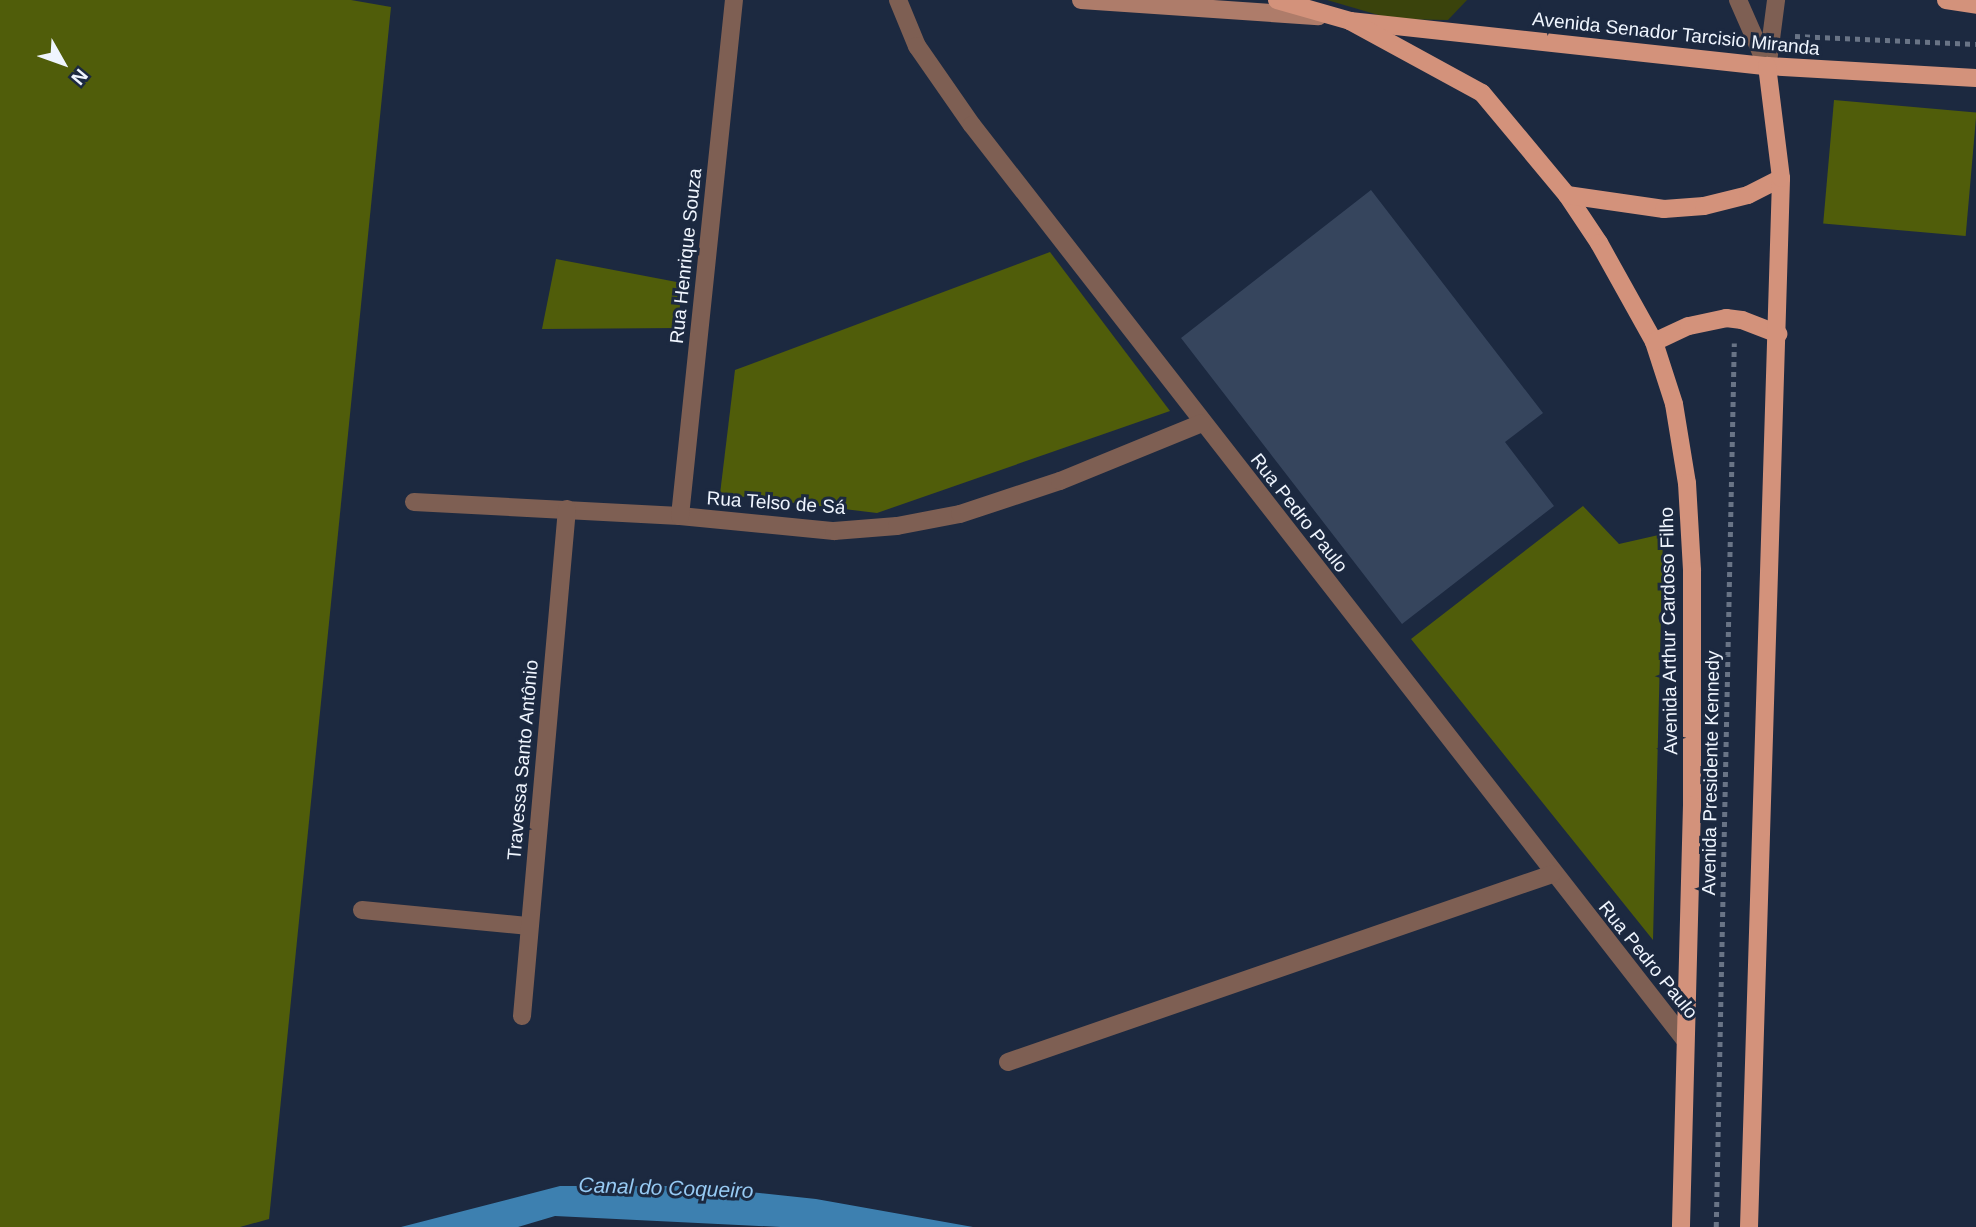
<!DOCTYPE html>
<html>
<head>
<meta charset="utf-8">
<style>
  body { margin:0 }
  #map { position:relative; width:1976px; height:1227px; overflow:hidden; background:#1c2940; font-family:Arial,sans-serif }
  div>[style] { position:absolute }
  .green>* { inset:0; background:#3a430c }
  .forest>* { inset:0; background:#505d0a; transform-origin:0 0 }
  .water>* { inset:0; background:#3d80b0 }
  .building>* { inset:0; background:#36455d }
  .path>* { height:4.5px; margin-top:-2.25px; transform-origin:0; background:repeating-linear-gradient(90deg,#697486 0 5px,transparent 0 10px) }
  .minor>* { height:18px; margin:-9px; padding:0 9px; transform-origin:9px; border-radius:9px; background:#7e5f53 }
  .tertiary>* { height:18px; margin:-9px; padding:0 9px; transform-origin:9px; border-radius:9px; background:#7e5f53 }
  .secondary>* { height:18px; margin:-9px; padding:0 9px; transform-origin:9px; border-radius:9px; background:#ae7c6a }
  .primary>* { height:18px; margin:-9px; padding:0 9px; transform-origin:9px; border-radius:9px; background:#d3927b }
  span { translate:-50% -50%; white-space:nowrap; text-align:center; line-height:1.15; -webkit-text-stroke:6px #1c2940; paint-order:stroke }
  .street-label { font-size:19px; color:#eff5fe }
  .water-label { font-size:21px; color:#97caf3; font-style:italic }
  .north { position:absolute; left:28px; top:28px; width:70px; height:70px; -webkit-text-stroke:5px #1c2940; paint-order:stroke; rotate:130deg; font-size:19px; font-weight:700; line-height:28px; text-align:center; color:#eff5fe }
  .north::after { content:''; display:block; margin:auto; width:24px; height:32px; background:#eff5fe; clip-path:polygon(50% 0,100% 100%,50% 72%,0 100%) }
</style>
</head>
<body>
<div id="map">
  <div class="green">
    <i style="clip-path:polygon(1327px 0,1467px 0,1448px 20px,1392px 19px)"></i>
  </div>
  <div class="forest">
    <i style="clip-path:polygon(0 0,351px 0,391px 7px,269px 1219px,240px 1227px,0 1227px)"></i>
    <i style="left:1834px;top:100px;width:143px;height:124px;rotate:5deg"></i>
    <i style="clip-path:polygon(1050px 252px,1170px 411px,877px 513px,720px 494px,735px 370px)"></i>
    <i style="clip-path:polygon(556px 259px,682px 283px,678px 328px,542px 329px)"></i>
    <i style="clip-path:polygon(1583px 506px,1619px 544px,1663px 534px,1653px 940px,1411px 639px)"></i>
  </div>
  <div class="water">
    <i style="clip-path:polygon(560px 1186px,695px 1186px,816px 1199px,973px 1227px,781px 1227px,555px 1216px,518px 1227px,401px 1227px)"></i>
  </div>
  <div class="building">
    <i style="clip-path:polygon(1371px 190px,1543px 413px,1505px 442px,1554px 506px,1402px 624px,1181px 338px)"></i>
  </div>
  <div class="path">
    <i style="left:1795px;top:36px;width:181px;rotate:2.5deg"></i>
    <i style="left:1716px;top:1227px;width:884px;rotate:-88.83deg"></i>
  </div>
  <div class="minor">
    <i style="left:898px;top:0;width:50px;rotate:67.6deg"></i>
    <i style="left:917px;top:46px;width:96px;rotate:55.2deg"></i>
    <i style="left:972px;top:125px;width:1160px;rotate:52.07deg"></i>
    <i style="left:414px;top:502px;width:266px;rotate:3deg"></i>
    <i style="left:680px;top:516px;width:155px;rotate:5.6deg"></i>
    <i style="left:834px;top:531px;width:63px;rotate:-4.5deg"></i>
    <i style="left:897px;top:526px;width:64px;rotate:-10.8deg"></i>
    <i style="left:960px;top:514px;width:105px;rotate:-18.3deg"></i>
    <i style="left:1060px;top:481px;width:153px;rotate:-22.2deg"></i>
    <i style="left:680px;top:516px;width:519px;rotate:-84.03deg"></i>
    <i style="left:362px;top:910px;width:168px;rotate:5.5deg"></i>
    <i style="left:522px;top:1016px;width:509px;rotate:-84.93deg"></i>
    <i style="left:1008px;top:1062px;width:576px;rotate:-19.06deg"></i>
  </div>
  <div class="tertiary">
    <i style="left:1738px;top:0;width:72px;rotate:66.3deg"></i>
    <i style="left:1768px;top:62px;width:63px;rotate:-82.6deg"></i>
  </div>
  <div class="secondary">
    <i style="left:1081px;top:0;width:238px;rotate:3.9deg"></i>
  </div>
  <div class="primary">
    <i style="left:1277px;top:0;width:76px;rotate:16deg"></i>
    <i style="left:1350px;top:21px;width:419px;rotate:6.2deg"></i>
    <i style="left:1767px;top:66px;width:209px;rotate:3.3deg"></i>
    <i style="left:1946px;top:0;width:30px;rotate:9deg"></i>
    <i style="left:1350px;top:21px;width:150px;rotate:28.6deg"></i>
    <i style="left:1482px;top:93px;width:133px;rotate:50.2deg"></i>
    <i style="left:1567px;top:195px;width:58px;rotate:56.3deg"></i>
    <i style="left:1599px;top:243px;width:113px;rotate:60.9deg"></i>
    <i style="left:1654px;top:342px;width:65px;rotate:72.1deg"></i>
    <i style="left:1674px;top:404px;width:80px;rotate:80.7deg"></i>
    <i style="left:1687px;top:483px;width:88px;rotate:86.7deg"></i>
    <i style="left:1692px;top:571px;width:234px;rotate:90deg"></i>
    <i style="left:1692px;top:805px;width:422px;rotate:91.5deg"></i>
    <i style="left:1567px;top:195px;width:98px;rotate:8.2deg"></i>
    <i style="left:1664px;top:209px;width:40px;rotate:-4.3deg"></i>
    <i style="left:1704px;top:206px;width:45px;rotate:-14deg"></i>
    <i style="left:1748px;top:195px;width:37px;rotate:-27deg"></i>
    <i style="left:1654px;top:342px;width:38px;rotate:-25deg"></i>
    <i style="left:1689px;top:326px;width:38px;rotate:-12deg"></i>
    <i style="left:1726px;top:318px;width:16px;rotate:7deg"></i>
    <i style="left:1742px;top:320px;width:39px;rotate:21deg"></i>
    <i style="left:1749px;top:1227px;width:1049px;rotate:-88.25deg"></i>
    <i style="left:1781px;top:178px;width:113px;rotate:-97.1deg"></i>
  </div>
  <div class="street-label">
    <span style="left:1676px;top:34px;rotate:6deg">Avenida Senador Tarcisio Miranda</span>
    <span style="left:686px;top:256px;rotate:-84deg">Rua Henrique Souza</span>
    <span style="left:776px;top:503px;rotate:4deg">Rua Telso de Sá</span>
    <span style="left:1299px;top:513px;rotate:52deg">Rua Pedro Paulo</span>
    <span style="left:1669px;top:631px;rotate:-91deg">Avenida Arthur Cardoso Filho</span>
    <span style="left:523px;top:760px;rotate:-85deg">Travessa Santo Antônio</span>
    <span style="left:1711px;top:773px;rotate:-89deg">Avenida Presidente Kennedy</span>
    <span style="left:1648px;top:960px;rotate:51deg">Rua Pedro Paulo</span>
  </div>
  <div class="water-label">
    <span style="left:666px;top:1188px;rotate:2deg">Canal do Coqueiro</span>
  </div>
  <div class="north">N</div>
</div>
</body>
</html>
